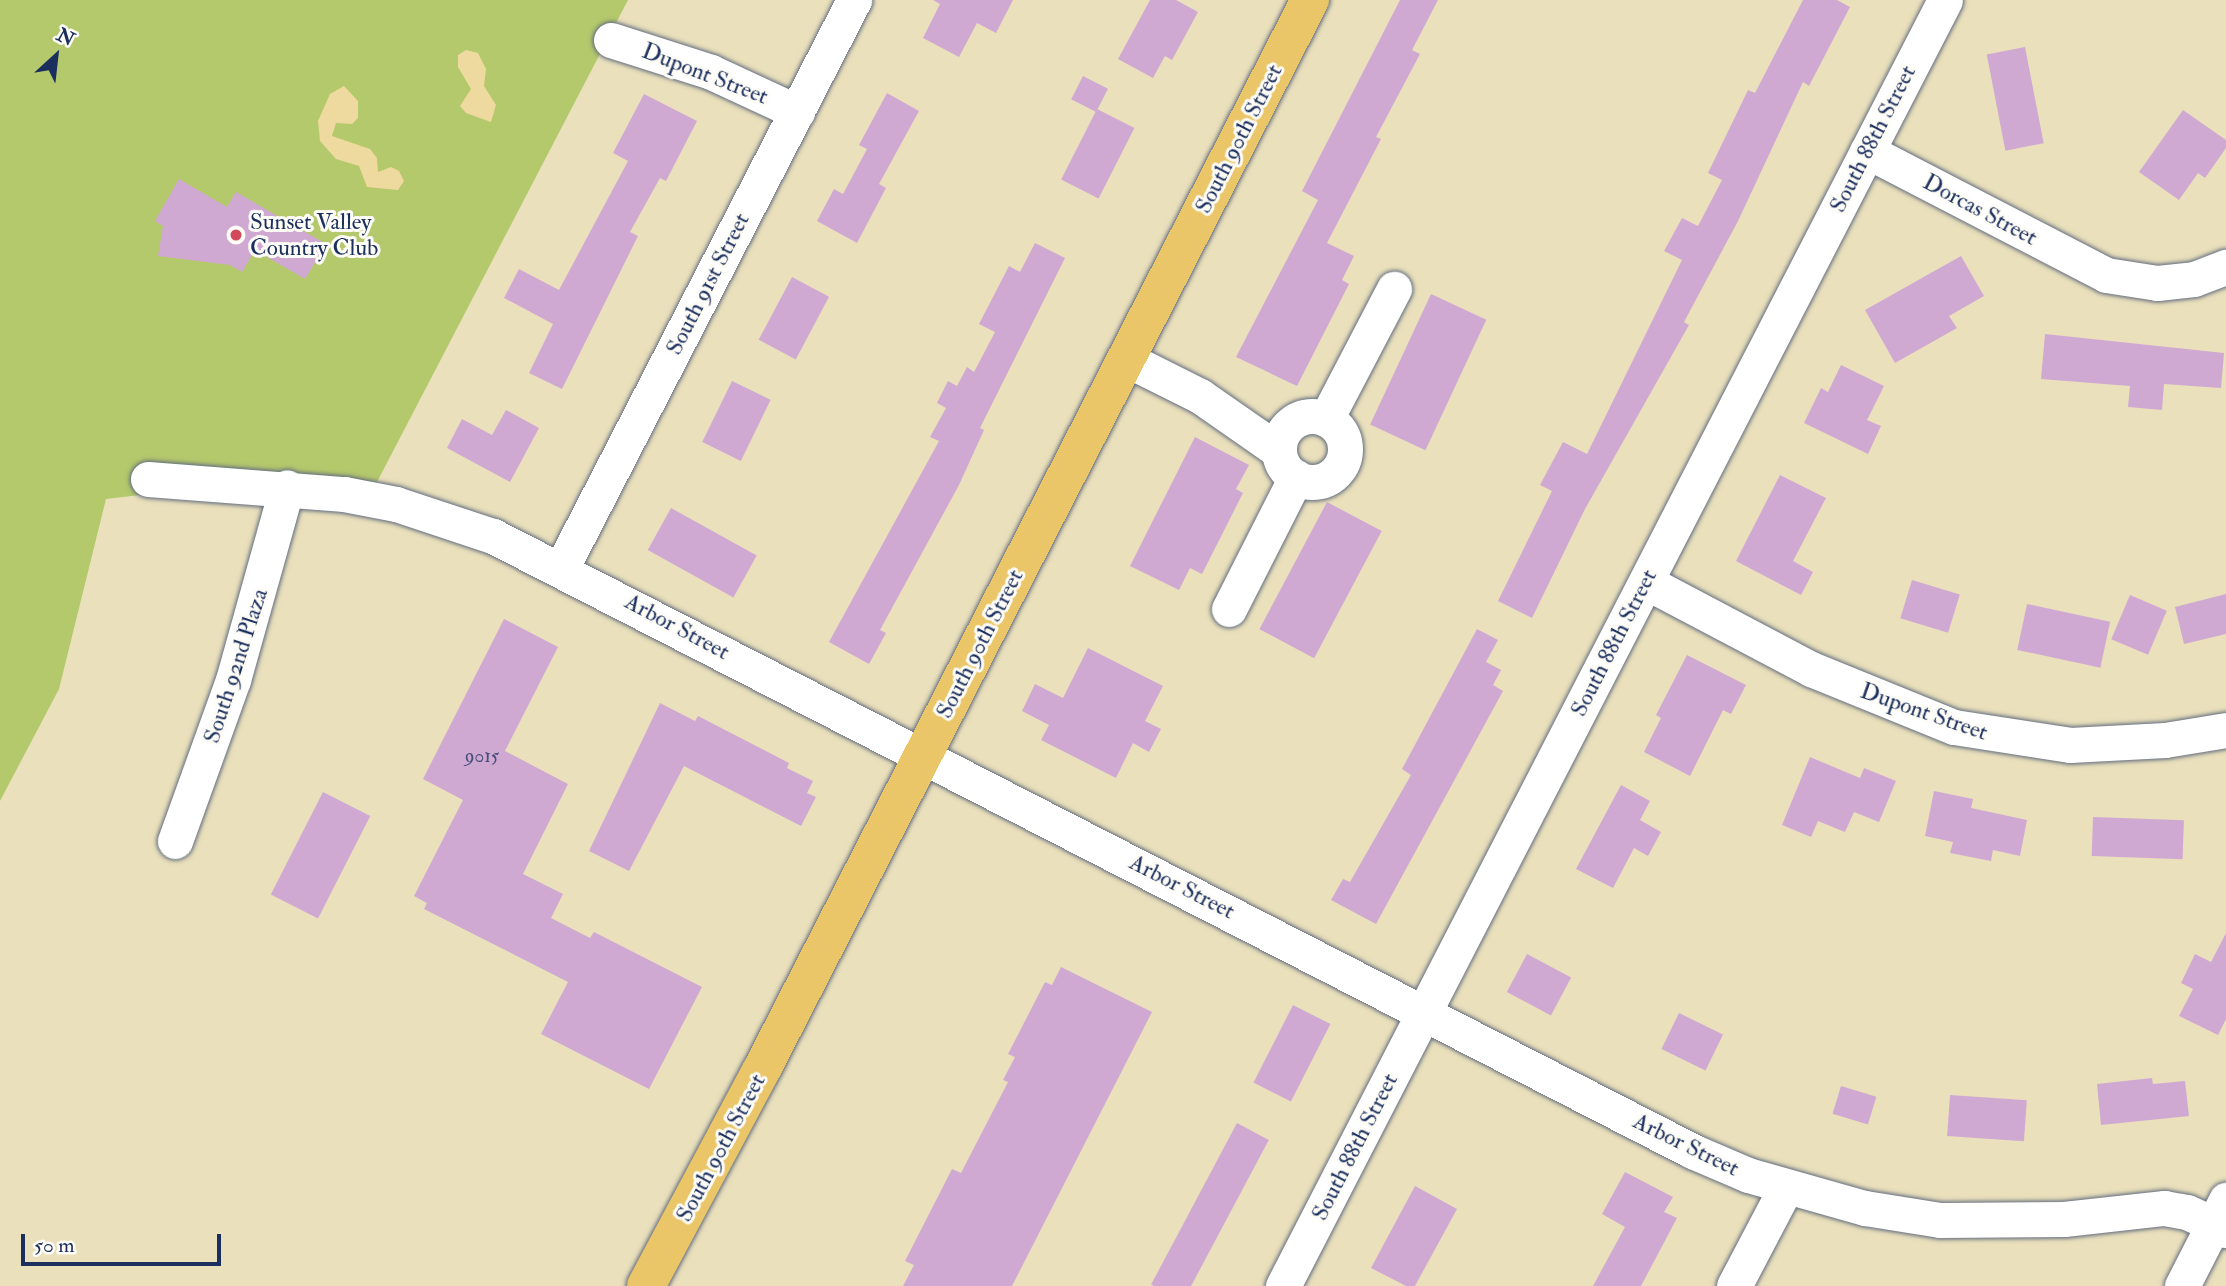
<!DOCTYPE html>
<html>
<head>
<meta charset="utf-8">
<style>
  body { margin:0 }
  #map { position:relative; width:2226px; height:1286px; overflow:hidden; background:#eae0bc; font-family:"IM FELL Double Pica",serif }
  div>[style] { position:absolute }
  .green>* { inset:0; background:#b4c86c }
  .sand>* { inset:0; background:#eeda9e }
  .building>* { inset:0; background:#d0a9d3; transform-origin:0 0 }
  .roads { filter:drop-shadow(0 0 2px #636d7f) drop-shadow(0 0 2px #636d7f) }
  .minor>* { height:35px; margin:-17.5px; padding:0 17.5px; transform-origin:17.5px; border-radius:17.5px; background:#fff }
  .minor>.ring { margin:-17.5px; padding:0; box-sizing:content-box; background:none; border:35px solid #fff; border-radius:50% }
  .major>* { height:38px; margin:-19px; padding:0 19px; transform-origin:19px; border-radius:19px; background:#eac669 }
  .dots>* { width:19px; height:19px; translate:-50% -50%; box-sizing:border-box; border:4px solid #fdfcf7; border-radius:50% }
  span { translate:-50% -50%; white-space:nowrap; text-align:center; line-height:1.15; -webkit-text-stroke:6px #fdfcf7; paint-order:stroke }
  .number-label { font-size:19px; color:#484e7b }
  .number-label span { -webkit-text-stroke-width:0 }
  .street-label { font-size:23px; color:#1b2f5e }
  .poi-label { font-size:23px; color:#1b2f5e }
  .left { translate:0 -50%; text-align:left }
  .north { position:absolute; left:21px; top:21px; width:70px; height:70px; -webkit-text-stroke:5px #fdfcf7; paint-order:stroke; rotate:27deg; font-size:19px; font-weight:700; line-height:28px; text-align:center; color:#1b2f5e }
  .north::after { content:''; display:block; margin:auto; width:24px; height:32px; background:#1b2f5e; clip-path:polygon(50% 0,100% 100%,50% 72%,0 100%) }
  .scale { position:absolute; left:21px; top:1234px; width:200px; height:32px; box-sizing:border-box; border:4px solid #1b2f5e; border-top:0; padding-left:9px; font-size:21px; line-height:24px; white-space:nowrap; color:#1b2f5e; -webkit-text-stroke:5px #fdfcf7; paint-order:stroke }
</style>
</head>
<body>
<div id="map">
  <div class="green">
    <i style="clip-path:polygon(0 0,628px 0,377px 482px,142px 469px,140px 495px,106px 499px,59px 689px,0 801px)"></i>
  </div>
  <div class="sand">
    <i style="clip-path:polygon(466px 50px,478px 53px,486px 69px,484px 86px,496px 105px,491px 122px,466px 113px,460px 106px,471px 89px,458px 67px,458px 55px)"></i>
    <i style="clip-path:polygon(344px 86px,358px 101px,358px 118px,352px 124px,336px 123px,332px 136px,370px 149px,377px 158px,378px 172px,391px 167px,399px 171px,404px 181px,398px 190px,367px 187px,359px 166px,336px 159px,320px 141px,318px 121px,330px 94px)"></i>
  </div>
  <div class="building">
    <i style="clip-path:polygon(933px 0,1013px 0,996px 33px,977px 23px,959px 57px,923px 38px,940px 4px)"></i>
    <i style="clip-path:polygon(1150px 0,1176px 0,1198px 12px,1172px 60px,1165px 56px,1153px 78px,1118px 59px)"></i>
    <i style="clip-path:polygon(1400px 0,1438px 0,1412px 50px,1420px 54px,1376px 137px,1381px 139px,1327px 243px,1354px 256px,1342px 280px,1349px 284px,1297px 386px,1236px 357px,1318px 200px,1302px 191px)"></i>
    <i style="clip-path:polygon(1803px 0,1837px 0,1850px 7px,1809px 86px,1803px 82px,1738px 221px,1684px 322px,1689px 325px,1585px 509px,1532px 618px,1498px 601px,1552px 491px,1540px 485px,1563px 442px,1587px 454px,1682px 260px,1664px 251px,1682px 218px,1698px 226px,1722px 180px,1708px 173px,1748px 90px,1755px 93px)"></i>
    <i style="left:2025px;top:47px;width:98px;height:39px;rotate:79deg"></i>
    <i style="left:1083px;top:76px;width:28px;height:26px;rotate:27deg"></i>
    <i style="clip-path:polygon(887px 93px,919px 111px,879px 184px,886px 188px,857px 243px,817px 221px,834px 189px,843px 194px,867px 149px,859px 145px)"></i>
    <i style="clip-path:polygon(644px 94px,697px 121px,666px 181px,660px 178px,630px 232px,638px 236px,562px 389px,529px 373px,553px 324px,504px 298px,519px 269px,559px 290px,628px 161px,613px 153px)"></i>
    <i style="left:1097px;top:109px;width:42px;height:79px;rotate:27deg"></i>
    <i style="clip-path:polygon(2183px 110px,2226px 140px,2226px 148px,2205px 178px,2198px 173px,2179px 200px,2139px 172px)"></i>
    <i style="clip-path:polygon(179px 179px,227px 207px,236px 192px,326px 244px,305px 279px,255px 250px,242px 272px,230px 265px,158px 256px,163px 226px,155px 221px)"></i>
    <i style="clip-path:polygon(1035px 243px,1065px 258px,980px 428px,984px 430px,959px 485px,880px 630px,886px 633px,869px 664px,829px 642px,939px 441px,930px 437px,946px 408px,937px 403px,948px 381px,957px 386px,967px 367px,974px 372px,995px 332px,979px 324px,1009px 266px,1020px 272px)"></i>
    <i style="clip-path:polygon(1961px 256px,1984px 296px,1949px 316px,1957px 328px,1895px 363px,1865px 310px)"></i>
    <i style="left:792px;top:277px;width:42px;height:71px;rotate:28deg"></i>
    <i style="left:1431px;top:294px;width:61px;height:144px;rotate:25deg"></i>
    <i style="clip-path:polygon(2045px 334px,2224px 353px,2221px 388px,2164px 384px,2162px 410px,2128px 407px,2130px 386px,2041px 379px)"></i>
    <i style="clip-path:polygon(1841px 365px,1884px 386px,1867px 420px,1881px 426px,1868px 454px,1804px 423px,1821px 388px,1828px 392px)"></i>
    <i style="left:732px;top:381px;width:43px;height:68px;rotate:26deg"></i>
    <i style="clip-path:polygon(506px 410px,539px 428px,510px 482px,447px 448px,462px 419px,492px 435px)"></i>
    <i style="clip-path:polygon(1195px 437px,1249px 465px,1236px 489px,1243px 493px,1202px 574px,1190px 568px,1179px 590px,1130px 566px)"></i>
    <i style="clip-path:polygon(1780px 475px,1826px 498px,1793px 561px,1813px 572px,1801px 595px,1736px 561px)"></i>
    <i style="left:1327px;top:502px;width:62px;height:144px;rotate:28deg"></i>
    <i style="left:671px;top:508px;width:98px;height:48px;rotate:29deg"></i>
    <i style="left:1912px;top:580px;width:50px;height:40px;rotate:17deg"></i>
    <i style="clip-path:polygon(2226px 594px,2226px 634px,2184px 644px,2175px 607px)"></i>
    <i style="left:2130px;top:595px;width:40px;height:48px;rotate:23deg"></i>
    <i style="left:2027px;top:604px;width:85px;height:47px;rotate:12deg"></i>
    <i style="clip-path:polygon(504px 619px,558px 647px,505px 751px,568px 784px,523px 874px,563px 894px,551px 918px,590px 938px,594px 932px,702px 987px,649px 1089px,541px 1034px,568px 982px,424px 909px,427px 903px,414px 896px,463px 800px,423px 779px)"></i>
    <i style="clip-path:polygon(1477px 629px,1498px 640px,1486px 662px,1501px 670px,1493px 685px,1503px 691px,1376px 924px,1331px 900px,1343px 879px,1350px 882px,1411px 775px,1402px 769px)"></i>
    <i style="clip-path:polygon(1088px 648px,1163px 686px,1145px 721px,1161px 729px,1149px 752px,1133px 743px,1116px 778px,1041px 740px,1049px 725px,1022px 711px,1035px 684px,1063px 698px)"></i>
    <i style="clip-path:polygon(1687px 655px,1746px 685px,1731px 714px,1723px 710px,1690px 776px,1644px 752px,1661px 718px,1656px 715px)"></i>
    <i style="clip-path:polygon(660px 703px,695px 721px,698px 716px,789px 763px,787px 768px,813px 781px,807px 793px,816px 797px,801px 826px,684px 766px,629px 871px,589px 851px)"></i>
    <i style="clip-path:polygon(1810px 757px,1860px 778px,1864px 768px,1896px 781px,1879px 822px,1854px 812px,1845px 832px,1818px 821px,1811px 837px,1782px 825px)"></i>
    <i style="clip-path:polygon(1621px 785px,1650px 801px,1640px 820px,1661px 832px,1648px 856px,1634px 848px,1613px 888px,1576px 869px)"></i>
    <i style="clip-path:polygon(1934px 791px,1973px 799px,1971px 808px,2027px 820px,2020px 856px,1993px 850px,1991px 861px,1950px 853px,1953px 842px,1925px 836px)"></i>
    <i style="left:323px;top:792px;width:53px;height:115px;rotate:27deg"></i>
    <i style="left:2093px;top:817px;width:91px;height:39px;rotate:2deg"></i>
    <i style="clip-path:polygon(2226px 933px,2226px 1019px,2218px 1035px,2179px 1016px,2193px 989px,2181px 983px,2195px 954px,2211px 962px)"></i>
    <i style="left:1527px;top:954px;width:50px;height:43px;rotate:28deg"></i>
    <i style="clip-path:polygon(1061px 967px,1152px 1012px,1012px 1286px,903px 1286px,914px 1265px,905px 1261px,952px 1169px,961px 1173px,1008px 1082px,1003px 1080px,1015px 1057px,1008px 1054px,1045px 982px,1052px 985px)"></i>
    <i style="left:1293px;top:1005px;width:42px;height:87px;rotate:27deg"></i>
    <i style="left:1679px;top:1013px;width:49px;height:40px;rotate:26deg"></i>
    <i style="clip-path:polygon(2152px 1078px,2153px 1084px,2185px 1081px,2189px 1116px,2101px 1125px,2097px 1084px)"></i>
    <i style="left:1841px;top:1086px;width:37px;height:29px;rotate:17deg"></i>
    <i style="left:1950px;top:1095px;width:77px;height:41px;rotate:4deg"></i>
    <i style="left:1237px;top:1123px;width:36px;height:183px;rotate:28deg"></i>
    <i style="clip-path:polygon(1625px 1172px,1673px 1197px,1664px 1212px,1677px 1218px,1641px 1286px,1593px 1286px,1625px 1227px,1602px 1214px)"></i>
    <i style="clip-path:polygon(1415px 1186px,1457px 1209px,1415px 1286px,1406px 1286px,1371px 1268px)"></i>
  </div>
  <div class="roads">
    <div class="minor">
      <i style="left:611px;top:40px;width:105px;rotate:17.7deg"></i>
      <i style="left:711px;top:72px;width:95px;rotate:24.9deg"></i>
      <i style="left:1867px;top:151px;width:269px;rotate:27.4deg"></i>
      <i style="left:2106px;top:275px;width:52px;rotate:8.9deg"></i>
      <i style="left:2157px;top:283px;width:37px;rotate:-6deg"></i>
      <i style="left:2194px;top:279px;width:34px;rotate:-21deg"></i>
      <i style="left:1126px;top:359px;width:83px;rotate:26.6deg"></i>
      <i style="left:1200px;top:396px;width:96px;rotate:34.8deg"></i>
      <i class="ring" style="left:1279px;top:416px;width:31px;height:31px"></i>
      <i style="left:1326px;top:419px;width:147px;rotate:-62.4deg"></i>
      <i style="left:148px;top:479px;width:197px;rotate:4.4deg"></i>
      <i style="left:344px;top:494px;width:53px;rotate:10.9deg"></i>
      <i style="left:396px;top:504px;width:102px;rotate:18.3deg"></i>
      <i style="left:493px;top:536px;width:1348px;rotate:27.15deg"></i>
      <i style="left:1692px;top:1151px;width:61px;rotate:23.2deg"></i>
      <i style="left:1748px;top:1175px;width:122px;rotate:15.8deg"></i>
      <i style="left:1865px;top:1208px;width:76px;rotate:9.1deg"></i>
      <i style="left:1940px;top:1220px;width:124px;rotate:-0.5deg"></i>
      <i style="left:2064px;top:1219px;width:101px;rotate:-6.3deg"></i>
      <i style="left:2164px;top:1208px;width:23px;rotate:10deg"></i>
      <i style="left:2187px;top:1212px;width:43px;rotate:24.8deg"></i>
      <i style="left:562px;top:567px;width:638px;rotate:-62.75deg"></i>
      <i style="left:1646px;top:582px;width:187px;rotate:27.8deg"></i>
      <i style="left:1811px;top:669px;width:154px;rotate:22.1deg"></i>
      <i style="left:1954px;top:727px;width:117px;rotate:8.8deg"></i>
      <i style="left:2070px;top:745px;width:95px;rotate:-3deg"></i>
      <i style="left:2165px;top:740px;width:62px;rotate:-9.3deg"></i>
      <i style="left:1229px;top:609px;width:148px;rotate:-63.1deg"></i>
      <i style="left:175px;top:841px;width:171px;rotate:-70.2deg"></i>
      <i style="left:233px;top:680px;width:200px;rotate:-74.4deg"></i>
      <i style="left:1283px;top:1286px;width:1446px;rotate:-62.76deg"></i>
      <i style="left:1734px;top:1286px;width:112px;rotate:-62.3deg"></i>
      <i style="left:2182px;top:1286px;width:97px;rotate:-62.9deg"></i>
    </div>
    <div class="major">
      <i style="left:646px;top:1286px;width:244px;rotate:-61.9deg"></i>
      <i style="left:761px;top:1071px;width:1204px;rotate:-62.86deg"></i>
    </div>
  </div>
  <div class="dots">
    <i style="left:236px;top:235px;background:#d1495b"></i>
  </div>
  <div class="number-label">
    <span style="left:482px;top:757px">9015</span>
  </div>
  <div class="street-label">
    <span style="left:705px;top:74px;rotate:21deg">Dupont Street</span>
    <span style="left:1239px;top:139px;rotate:-63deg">South 90th Street</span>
    <span style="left:1873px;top:139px;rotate:-63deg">South 88th Street</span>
    <span style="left:1980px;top:210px;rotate:28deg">Dorcas Street</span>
    <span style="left:708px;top:284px;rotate:-63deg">South 91st Street</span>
    <span style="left:677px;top:627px;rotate:28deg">Arbor Street</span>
    <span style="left:1614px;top:643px;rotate:-63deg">South 88th Street</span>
    <span style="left:980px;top:644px;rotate:-63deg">South 90th Street</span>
    <span style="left:236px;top:666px;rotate:-72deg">South 92nd Plaza</span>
    <span style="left:1924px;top:712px;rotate:19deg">Dupont Street</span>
    <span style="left:1182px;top:887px;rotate:27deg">Arbor Street</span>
    <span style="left:1686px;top:1145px;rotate:26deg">Arbor Street</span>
    <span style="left:1355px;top:1147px;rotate:-63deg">South 88th Street</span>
    <span style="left:721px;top:1148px;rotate:-62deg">South 90th Street</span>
  </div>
  <div class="poi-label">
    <span class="left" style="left:250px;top:235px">Sunset Valley<br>Country Club</span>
  </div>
  <div class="north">N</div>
  <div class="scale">50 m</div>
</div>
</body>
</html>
